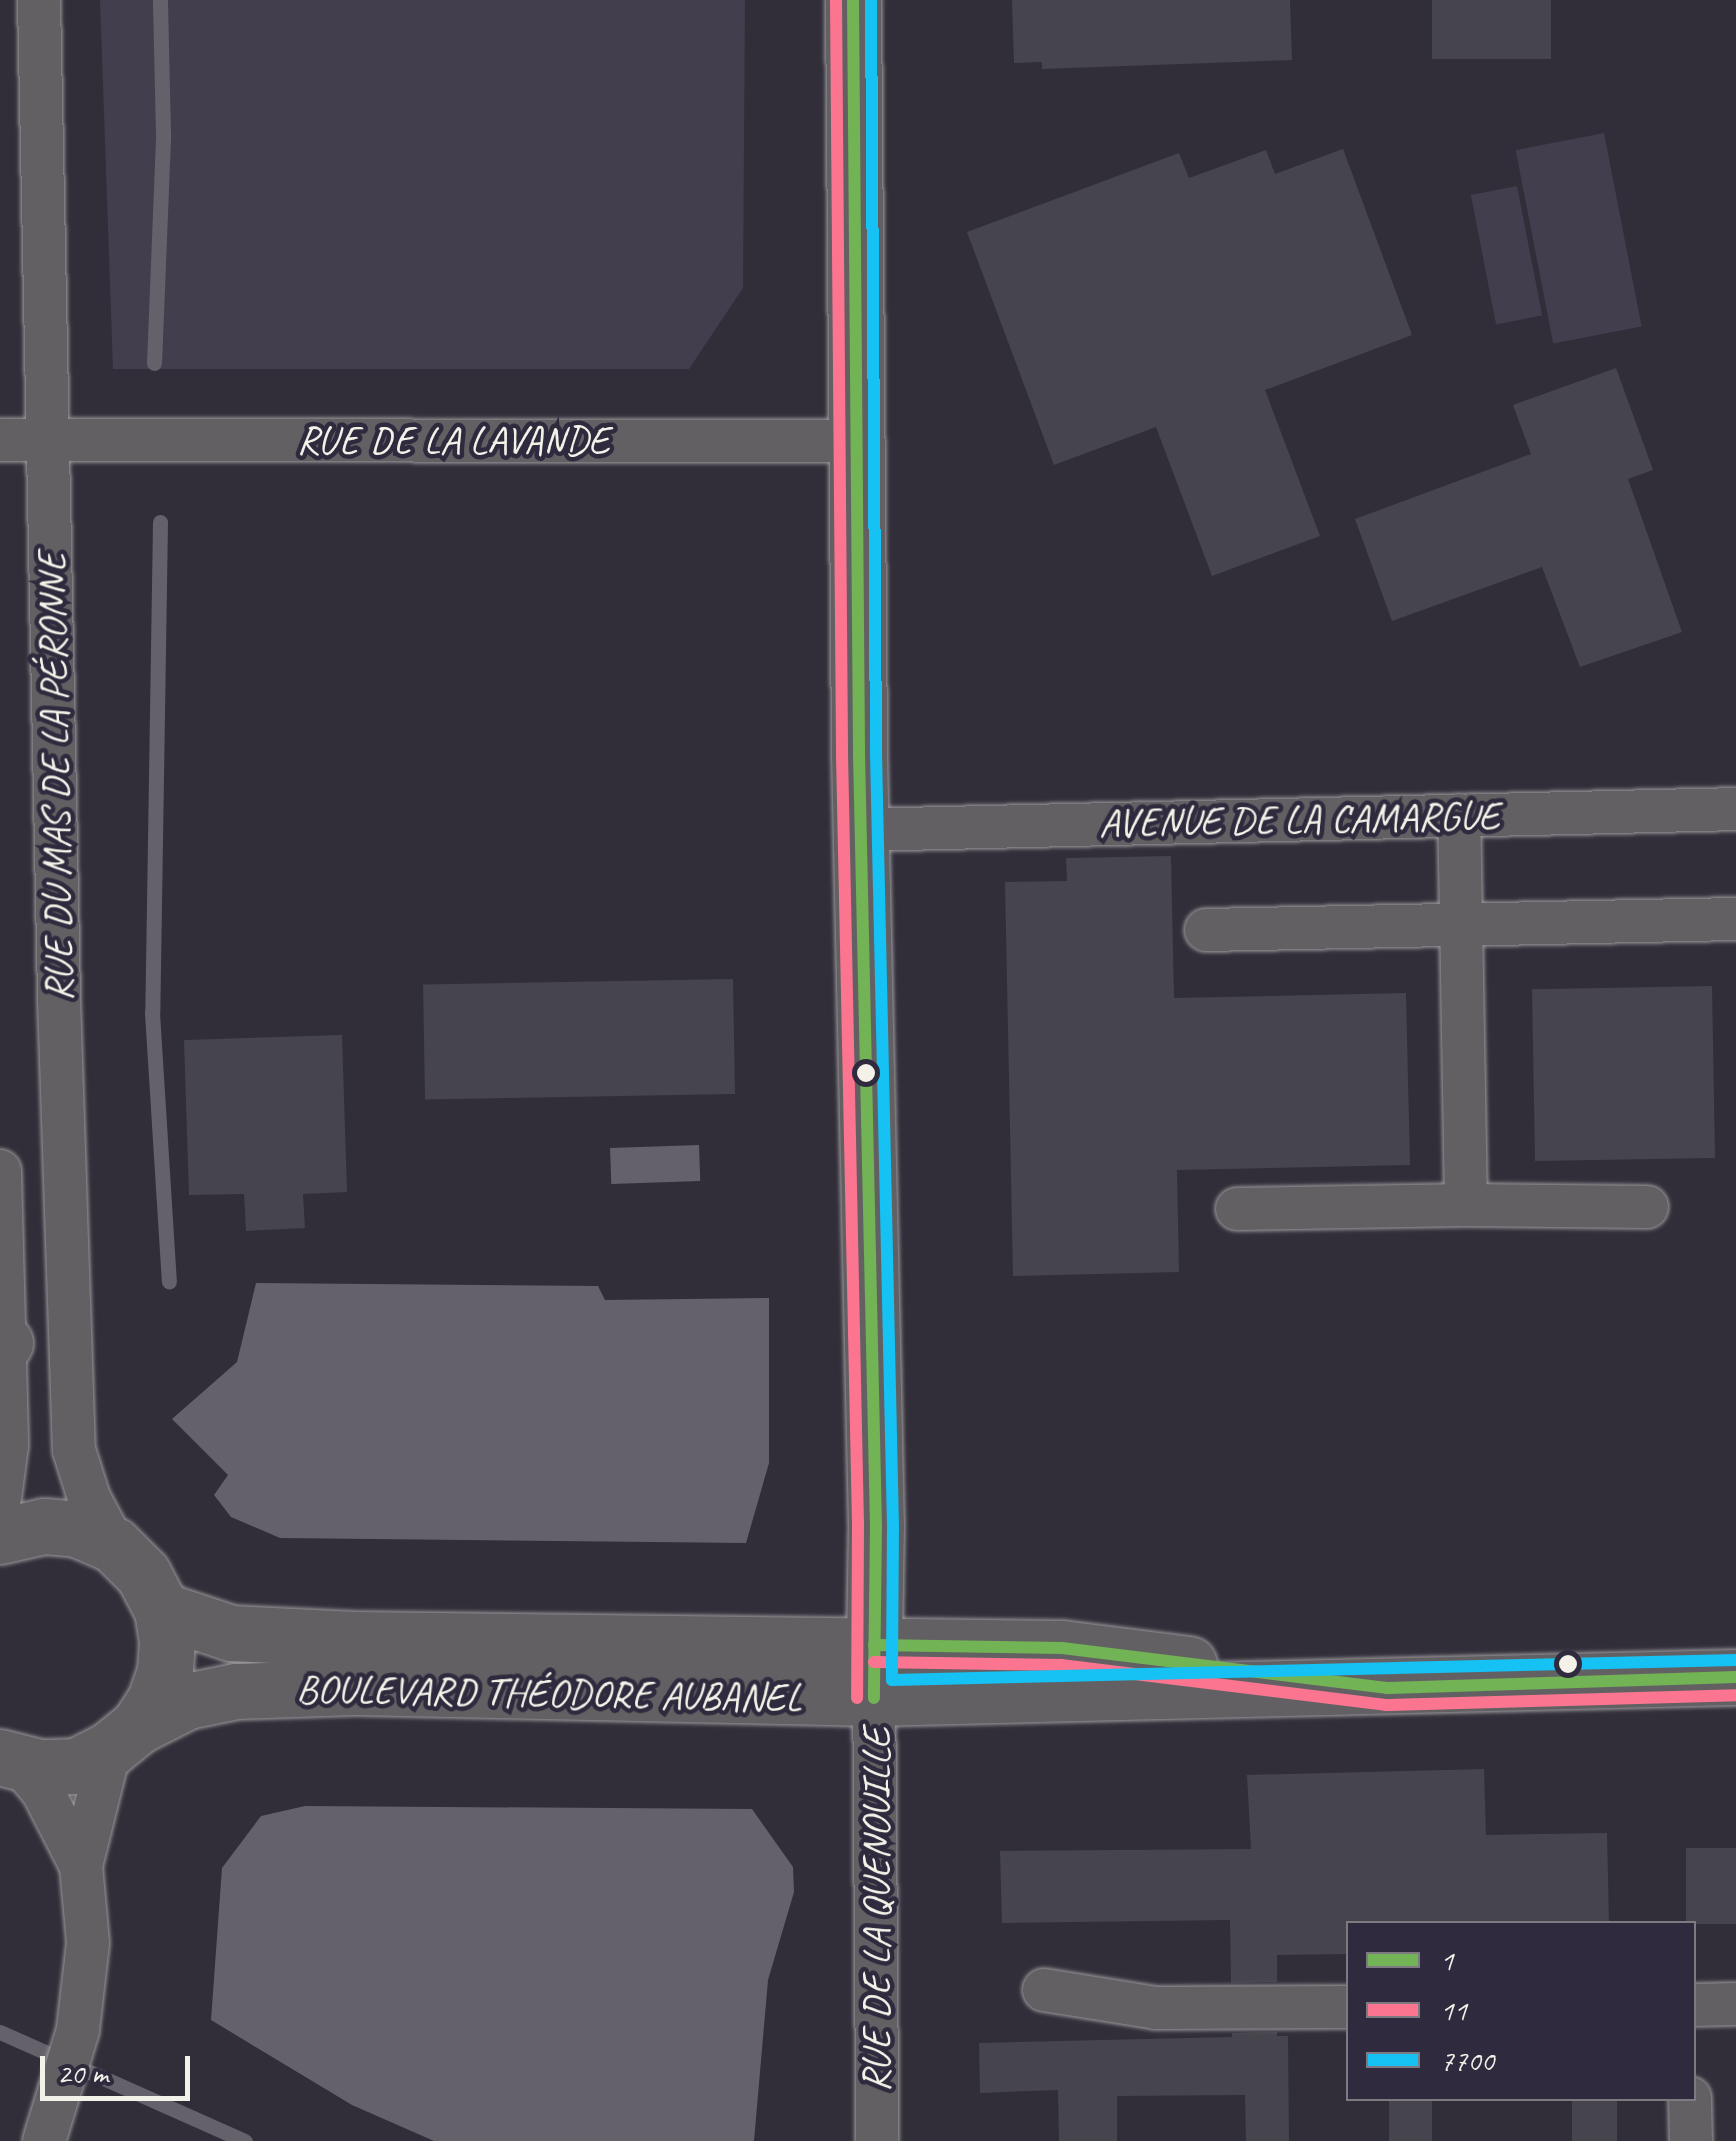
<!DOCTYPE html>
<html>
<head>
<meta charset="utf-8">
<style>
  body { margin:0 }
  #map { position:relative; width:1736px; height:2141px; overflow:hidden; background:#312e39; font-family:Caveat,sans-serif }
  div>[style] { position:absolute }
  .green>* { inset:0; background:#423e4d; transform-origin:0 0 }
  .water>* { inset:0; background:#65616b; transform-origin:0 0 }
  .stream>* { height:15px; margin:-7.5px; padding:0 7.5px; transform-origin:7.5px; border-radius:7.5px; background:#65616b }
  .building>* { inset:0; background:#46444c; transform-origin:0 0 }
  .roads { filter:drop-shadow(0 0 2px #9a989b) drop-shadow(0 0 2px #9a989b) }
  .street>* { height:42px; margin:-21px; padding:0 21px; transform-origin:21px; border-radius:21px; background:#626063 }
  .secondary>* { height:55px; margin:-27.5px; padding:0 27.5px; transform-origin:27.5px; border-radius:27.5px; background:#626063 }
  .primary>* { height:55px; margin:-27.5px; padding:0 27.5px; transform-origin:27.5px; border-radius:27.5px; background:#626063 }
  .bus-1>* { height:12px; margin:-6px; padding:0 6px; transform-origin:6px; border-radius:6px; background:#71b355 }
  .bus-2>* { height:12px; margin:-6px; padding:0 6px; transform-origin:6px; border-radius:6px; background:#fc7590 }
  .bus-3>* { height:12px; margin:-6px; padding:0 6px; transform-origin:6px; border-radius:6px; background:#16c1f3 }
  .dots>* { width:28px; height:28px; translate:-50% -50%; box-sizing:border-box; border:5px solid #2f2a3d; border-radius:50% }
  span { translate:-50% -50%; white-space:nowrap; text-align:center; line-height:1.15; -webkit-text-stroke:9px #2f2a3d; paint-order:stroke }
  .street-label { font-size:40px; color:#f4f1e8 }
  .legend { position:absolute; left:1346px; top:1921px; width:350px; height:180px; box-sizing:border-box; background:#2f2a3d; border:2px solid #7e7a81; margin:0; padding:12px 18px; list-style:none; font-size:30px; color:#f4f1e8 }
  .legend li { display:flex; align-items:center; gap:20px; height:50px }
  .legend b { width:50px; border:2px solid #7e7a81 }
  .scale { position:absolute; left:40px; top:2056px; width:150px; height:45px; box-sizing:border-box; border:5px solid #f4f1e8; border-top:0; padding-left:12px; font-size:30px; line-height:35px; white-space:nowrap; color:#f4f1e8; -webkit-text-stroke:8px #2f2a3d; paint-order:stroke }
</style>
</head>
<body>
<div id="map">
  <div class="green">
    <i style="clip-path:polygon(100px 0,745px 0,743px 288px,689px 369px,113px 369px)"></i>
    <i style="left:1604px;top:133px;width:197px;height:90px;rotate:79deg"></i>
    <i style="left:1517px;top:186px;width:132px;height:47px;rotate:79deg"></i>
  </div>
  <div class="water">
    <i style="left:699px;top:1145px;width:36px;height:89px;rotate:88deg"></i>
    <i style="clip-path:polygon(256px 1283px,598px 1286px,605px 1300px,769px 1298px,769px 1463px,746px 1543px,280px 1538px,231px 1517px,214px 1495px,228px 1475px,172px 1419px,237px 1362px)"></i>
    <i style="clip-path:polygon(305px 1806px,752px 1809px,793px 1867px,794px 1892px,768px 1980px,754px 2141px,434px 2141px,352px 2105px,211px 2020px,222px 1868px,261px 1816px)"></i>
  </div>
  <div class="stream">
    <i style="left:154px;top:363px;width:229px;rotate:-87.7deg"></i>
    <i style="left:163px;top:134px;width:134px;rotate:-91.3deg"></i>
    <i style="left:160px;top:522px;width:491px;rotate:90.9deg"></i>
    <i style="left:152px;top:1013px;width:269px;rotate:86.4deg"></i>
    <i style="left:0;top:2032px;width:268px;rotate:24deg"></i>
  </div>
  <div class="building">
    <i style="clip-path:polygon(1012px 0,1290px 0,1292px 60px,1042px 69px,1042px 62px,1014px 63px)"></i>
    <i style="left:1432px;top:0;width:119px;height:59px"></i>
    <i style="clip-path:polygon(1343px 149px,1412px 335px,1265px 390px,1320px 536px,1212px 576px,1156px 427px,1054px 465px,967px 232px,1179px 153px,1189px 178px,1266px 150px,1275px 174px)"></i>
    <i style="clip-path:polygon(1616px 368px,1653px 470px,1628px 479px,1682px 632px,1580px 667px,1542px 567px,1392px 621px,1355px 519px,1531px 454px,1513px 405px)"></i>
    <i style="clip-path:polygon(1171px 856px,1174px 998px,1406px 993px,1410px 1165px,1177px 1170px,1179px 1272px,1013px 1276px,1005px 882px,1067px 881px,1066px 858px)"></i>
    <i style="left:733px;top:979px;width:115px;height:310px;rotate:89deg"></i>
    <i style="left:1712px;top:986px;width:172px;height:180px;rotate:89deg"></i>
    <i style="clip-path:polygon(342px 1035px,347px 1192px,303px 1194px,305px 1228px,246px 1231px,244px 1194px,189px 1195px,184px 1040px)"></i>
    <i style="clip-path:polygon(1484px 1769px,1486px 1835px,1607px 1833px,1609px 1924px,1348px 1924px,1348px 1954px,1277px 1955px,1277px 1982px,1231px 1983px,1230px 1920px,1002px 1923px,1000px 1851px,1251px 1849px,1247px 1775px)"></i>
    <i style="left:1686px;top:1848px;width:50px;height:76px"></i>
    <i style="clip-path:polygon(1277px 2032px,1277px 2036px,1288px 2036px,1289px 2141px,1246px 2141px,1245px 2095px,1117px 2096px,1117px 2141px,1059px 2141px,1058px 2090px,980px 2093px,979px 2043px,1232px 2037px,1232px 2033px)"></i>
    <i style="left:1389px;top:2098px;width:43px;height:43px"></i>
    <i style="left:1572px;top:2098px;width:45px;height:43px"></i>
  </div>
  <div class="roads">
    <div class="street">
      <i style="left:39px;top:0;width:1000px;rotate:88.85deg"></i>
      <i style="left:59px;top:1000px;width:450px;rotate:88.1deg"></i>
      <i style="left:74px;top:1450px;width:50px;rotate:72.6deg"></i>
      <i style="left:89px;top:1498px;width:53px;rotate:62deg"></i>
      <i style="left:0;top:440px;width:857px;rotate:0.07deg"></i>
      <i style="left:861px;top:830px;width:875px;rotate:-1.37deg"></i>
      <i style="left:1206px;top:930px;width:530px;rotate:-1.19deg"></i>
      <i style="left:0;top:1171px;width:274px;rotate:88.5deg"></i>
      <i style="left:7px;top:1445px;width:53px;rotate:97.5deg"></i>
      <i style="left:1466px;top:1205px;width:181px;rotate:0.6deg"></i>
      <i style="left:1237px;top:1209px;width:229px;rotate:-1deg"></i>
      <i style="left:1466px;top:1205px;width:390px;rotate:-91deg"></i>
      <i style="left:874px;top:1667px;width:474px;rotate:89.6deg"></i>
      <i style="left:19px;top:1763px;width:38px;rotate:50deg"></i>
      <i style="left:43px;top:1792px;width:83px;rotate:62.8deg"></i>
      <i style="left:81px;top:1866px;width:77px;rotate:84.8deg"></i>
      <i style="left:88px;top:1943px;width:88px;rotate:96.6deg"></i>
      <i style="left:78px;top:2030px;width:116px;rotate:107deg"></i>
      <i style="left:81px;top:1866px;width:121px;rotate:-76.1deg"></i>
      <i style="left:1044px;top:1990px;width:113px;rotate:9.1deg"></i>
      <i style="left:1156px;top:2008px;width:192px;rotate:-0.3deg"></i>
      <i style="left:1694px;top:2005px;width:42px;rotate:-1.4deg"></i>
      <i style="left:1690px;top:2098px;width:43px;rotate:88.7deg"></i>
    </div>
    <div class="secondary">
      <i style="left:853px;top:0;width:754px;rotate:89.54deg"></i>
      <i style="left:859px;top:754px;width:771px;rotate:88.74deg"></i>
      <i style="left:876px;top:1525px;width:120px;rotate:91deg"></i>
    </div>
    <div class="primary">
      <i style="left:0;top:1346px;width:6px;rotate:-31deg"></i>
      <i style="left:0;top:1536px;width:45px;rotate:-12.8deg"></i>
      <i style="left:44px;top:1526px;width:33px;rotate:5deg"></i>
      <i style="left:77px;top:1529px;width:40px;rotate:23.4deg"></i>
      <i style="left:114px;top:1545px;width:41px;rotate:45deg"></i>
      <i style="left:143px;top:1574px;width:41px;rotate:62.2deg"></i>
      <i style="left:162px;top:1610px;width:31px;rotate:81deg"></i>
      <i style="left:167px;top:1641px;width:30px;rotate:94deg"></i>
      <i style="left:165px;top:1671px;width:31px;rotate:109deg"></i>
      <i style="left:155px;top:1700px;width:31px;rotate:123deg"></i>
      <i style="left:138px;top:1726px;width:36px;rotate:141deg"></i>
      <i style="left:110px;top:1749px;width:37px;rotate:153deg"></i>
      <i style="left:77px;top:1766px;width:38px;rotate:178deg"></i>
      <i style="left:39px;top:1767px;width:40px;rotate:-165.6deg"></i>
      <i style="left:162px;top:1610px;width:73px;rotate:18.4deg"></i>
      <i style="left:231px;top:1633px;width:124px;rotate:2.8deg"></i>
      <i style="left:355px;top:1639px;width:707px;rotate:0.73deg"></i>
      <i style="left:1062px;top:1648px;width:128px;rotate:7.2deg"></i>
      <i style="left:138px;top:1726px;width:55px;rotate:-27deg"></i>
      <i style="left:187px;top:1701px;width:50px;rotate:-11.5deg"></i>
      <i style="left:236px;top:1691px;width:119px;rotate:-1.9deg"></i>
      <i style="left:355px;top:1687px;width:519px;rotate:1.21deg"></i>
      <i style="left:874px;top:1698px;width:862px;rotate:-1.4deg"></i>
    </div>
  </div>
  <div class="bus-1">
    <i style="left:853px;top:0;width:754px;rotate:89.54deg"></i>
    <i style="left:859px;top:754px;width:771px;rotate:88.74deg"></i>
    <i style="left:876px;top:1525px;width:173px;rotate:90.7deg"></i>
    <i style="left:874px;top:1645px;width:188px;rotate:0.9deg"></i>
    <i style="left:1062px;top:1648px;width:327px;rotate:7deg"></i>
    <i style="left:1387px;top:1688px;width:349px;rotate:-1.8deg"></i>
  </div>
  <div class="bus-2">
    <i style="left:836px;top:0;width:754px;rotate:89.54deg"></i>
    <i style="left:842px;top:754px;width:771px;rotate:88.81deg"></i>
    <i style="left:858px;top:1525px;width:173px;rotate:90.3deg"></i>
    <i style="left:874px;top:1662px;width:187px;rotate:0.9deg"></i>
    <i style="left:1061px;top:1665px;width:327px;rotate:7deg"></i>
    <i style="left:1386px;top:1705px;width:350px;rotate:-1.6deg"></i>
  </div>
  <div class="bus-3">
    <i style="left:871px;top:0;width:754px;rotate:89.62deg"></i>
    <i style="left:876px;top:754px;width:771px;rotate:88.74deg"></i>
    <i style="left:893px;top:1525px;width:155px;rotate:90.4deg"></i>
    <i style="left:892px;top:1680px;width:844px;rotate:-1.36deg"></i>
  </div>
  <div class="dots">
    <i style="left:866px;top:1073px;background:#f4f1e8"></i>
    <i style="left:1568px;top:1664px;background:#f4f1e8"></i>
  </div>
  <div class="street-label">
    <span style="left:453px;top:440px">RUE DE LA LAVANDE</span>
    <span style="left:55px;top:777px;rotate:-91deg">RUE DU MAS DE LA PÉRONNE</span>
    <span style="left:1299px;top:819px;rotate:-1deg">AVENUE DE LA CAMARGUE</span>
    <span style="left:549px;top:1693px;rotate:1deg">BOULEVARD THÉODORE AUBANEL</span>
    <span style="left:876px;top:1910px;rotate:-90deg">RUE DE LA QUENOUILLE</span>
  </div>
  <ul class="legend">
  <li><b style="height:12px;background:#71b355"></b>1</li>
  <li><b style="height:12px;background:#fc7590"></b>11</li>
  <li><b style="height:12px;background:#16c1f3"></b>7700</li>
  </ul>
  <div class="scale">20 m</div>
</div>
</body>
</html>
